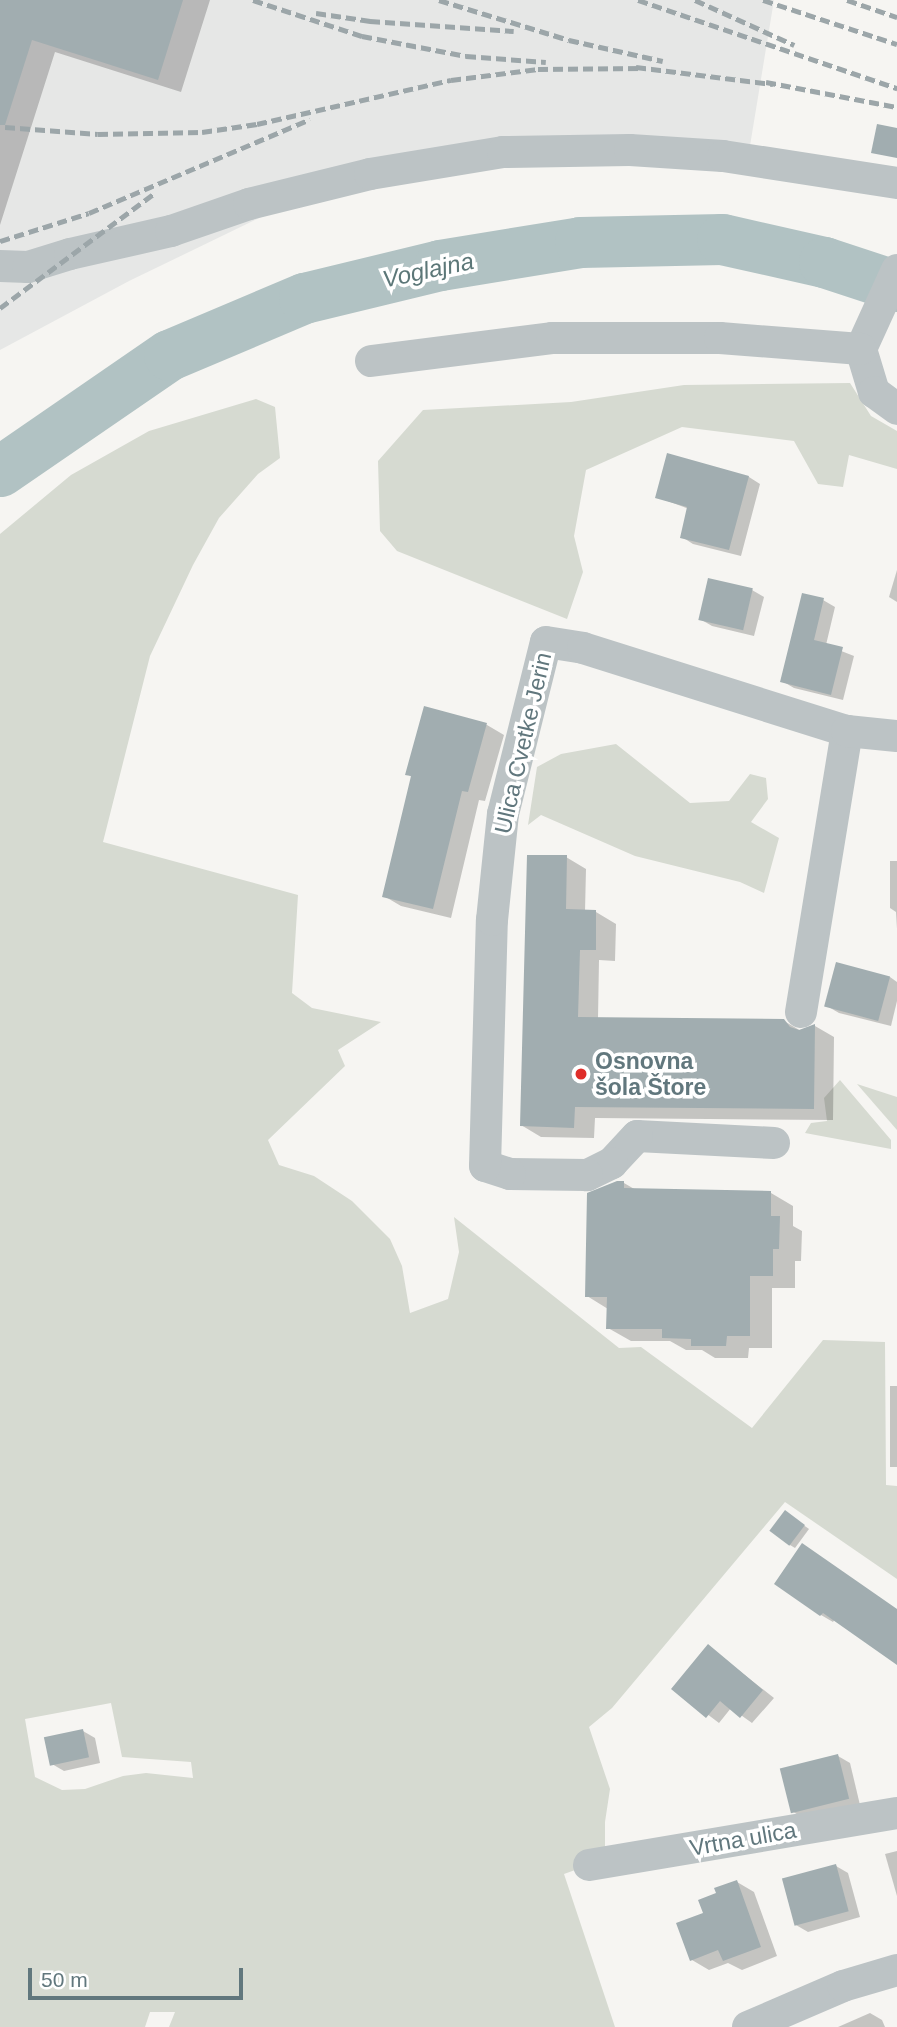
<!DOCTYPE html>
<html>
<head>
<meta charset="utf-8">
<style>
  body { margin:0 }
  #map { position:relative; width:897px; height:2027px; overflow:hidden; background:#f6f5f2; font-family:Helvetica,sans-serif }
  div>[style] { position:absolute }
  .built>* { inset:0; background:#e6e7e6 }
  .green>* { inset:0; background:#d6dad1 }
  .shadow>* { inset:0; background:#0003; transform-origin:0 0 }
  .river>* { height:51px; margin:-25.5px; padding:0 25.5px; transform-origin:25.5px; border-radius:25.5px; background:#b1c2c3 }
  .building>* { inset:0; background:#a1adb0; transform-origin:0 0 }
  .minor>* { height:32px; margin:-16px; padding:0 16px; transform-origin:16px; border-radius:16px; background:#bcc3c5 }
  .rail>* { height:5px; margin-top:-2.5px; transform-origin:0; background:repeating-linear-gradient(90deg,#9ca6a9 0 10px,transparent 0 15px) }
  .dots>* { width:19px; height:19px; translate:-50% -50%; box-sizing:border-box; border:4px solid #fff; border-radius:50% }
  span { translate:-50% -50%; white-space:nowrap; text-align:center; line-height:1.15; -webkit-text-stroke:7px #fff; paint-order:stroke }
  .street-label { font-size:23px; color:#61777d }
  .poi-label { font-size:23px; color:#61777d; font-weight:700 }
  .left { translate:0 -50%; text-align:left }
  .water-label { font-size:24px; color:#5c7778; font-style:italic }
  .scale { position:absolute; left:28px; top:1968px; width:215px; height:32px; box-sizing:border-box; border:4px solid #61777d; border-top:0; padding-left:9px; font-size:21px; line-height:24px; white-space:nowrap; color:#61777d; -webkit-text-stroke:5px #fff; paint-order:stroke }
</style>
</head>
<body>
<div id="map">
  <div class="built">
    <i style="clip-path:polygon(0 0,774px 0,746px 170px,611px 162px,462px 168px,280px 208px,129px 281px,0 350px)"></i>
  </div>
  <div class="green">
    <i style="clip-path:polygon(850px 383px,871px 416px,897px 431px,897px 469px,849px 455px,843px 487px,818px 484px,794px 441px,682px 427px,586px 470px,574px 536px,583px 572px,567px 619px,397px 551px,380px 531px,378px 461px,423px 410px,571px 402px,684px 385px)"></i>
    <i style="clip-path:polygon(evenodd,256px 399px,275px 407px,280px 458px,258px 474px,219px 518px,193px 565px,150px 656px,103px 842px,298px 895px,292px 993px,312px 1008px,381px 1022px,338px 1050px,345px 1066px,268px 1140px,279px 1165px,314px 1176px,352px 1201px,390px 1239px,402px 1266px,410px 1313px,448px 1299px,459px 1252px,454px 1217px,619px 1348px,641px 1347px,752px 1428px,823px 1340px,885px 1342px,886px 1485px,897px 1486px,897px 1579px,785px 1502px,612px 1708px,589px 1727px,610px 1789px,605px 1822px,605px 1853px,589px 1865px,564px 1874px,615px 2027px,169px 2027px,175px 2012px,150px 2012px,145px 2027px,0 2027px,0 534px,71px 475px,149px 431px,256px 399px,111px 1703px,122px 1757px,191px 1762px,193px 1778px,146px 1773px,123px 1776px,85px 1789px,62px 1790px,35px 1777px,25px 1719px,111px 1703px)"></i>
    <i style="clip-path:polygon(616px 744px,690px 803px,729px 801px,750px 774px,766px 778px,768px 799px,751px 822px,779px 838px,764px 893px,740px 882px,635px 856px,541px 815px,528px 825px,537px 767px,561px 754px)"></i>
    <i style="clip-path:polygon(840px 1080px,891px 1140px,891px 1149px,805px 1133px,811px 1123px,827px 1121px,824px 1098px)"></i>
    <i style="clip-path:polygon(857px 1084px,897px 1097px,897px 1130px)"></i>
  </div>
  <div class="shadow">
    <i style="clip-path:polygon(0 0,210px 0,181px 92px,55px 52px,0 225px)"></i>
    <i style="clip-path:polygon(668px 455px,749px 477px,760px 484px,741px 556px,693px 544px,682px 537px,689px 509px,657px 497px)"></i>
    <i style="clip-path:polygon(897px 570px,897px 602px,889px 597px)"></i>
    <i style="clip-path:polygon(752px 590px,764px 597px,754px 636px,712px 626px,700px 619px)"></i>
    <i style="clip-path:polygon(823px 600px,835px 607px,826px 645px,854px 656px,843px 700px,794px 688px,782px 681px)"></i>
    <i style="clip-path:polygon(425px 708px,487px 725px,504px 735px,485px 801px,479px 800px,451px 918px,401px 906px,384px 896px,412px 777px,407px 774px)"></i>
    <i style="clip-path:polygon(566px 857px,586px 869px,585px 912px,596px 912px,616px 924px,615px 961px,599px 960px,598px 1019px,784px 1021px,801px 1031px,815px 1026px,834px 1037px,833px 1120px,595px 1118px,594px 1138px,541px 1137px,521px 1125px)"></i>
    <i style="clip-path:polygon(890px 861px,897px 861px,897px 929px,896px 912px,890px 908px)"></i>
    <i style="clip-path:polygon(890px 977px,897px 982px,897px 1001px,891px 1026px,839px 1013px,827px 1006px)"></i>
    <i style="clip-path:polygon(624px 1183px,636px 1190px,771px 1193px,793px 1206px,793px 1226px,802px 1231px,801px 1261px,795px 1261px,795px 1288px,772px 1288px,772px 1348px,749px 1348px,748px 1358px,715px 1358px,702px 1350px,686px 1350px,670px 1341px,631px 1341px,608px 1328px,608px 1309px,587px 1296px)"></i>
    <i style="left:890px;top:1386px;width:7px;height:81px"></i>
    <i style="clip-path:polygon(791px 1516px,809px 1529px,795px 1548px,790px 1545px)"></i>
    <i style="clip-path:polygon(776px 1583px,897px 1609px,897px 1663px,835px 1619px,833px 1622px,821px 1615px)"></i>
    <i style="clip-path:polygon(709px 1647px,774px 1698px,752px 1723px,731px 1708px,719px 1723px,674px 1689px)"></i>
    <i style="clip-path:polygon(83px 1731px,95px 1738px,100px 1763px,64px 1771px,52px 1764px)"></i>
    <i style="clip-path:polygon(838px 1756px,850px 1763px,860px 1805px,803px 1818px,792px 1811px)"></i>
    <i style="clip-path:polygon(897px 1851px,897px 1896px,885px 1854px)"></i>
    <i style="clip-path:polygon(836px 1866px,848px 1873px,860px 1917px,808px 1932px,796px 1925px)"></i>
    <i style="clip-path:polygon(737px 1882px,754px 1892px,777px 1956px,742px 1970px,728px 1963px,709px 1970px,692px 1960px,718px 1894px)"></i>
    <i style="clip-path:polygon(870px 2013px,882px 2020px,885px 2027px,838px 2027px)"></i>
  </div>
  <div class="river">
    <i style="left:0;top:471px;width:205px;rotate:-34.5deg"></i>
    <i style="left:169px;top:355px;width:147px;rotate:-22.9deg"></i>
    <i style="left:304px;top:298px;width:140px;rotate:-13.6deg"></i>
    <i style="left:440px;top:265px;width:142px;rotate:-9.3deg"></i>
    <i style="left:580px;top:242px;width:142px;rotate:-1.2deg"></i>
    <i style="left:722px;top:239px;width:105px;rotate:12.7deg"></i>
    <i style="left:824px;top:262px;width:77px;rotate:18.2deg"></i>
  </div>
  <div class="building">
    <i style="clip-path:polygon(0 0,183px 0,158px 80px,32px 40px,5px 125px,0 125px)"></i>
    <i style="clip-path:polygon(877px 124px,897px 128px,897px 158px,871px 153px)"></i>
    <i style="clip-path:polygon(667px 453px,749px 476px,729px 550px,680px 538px,687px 507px,655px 498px)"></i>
    <i style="left:708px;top:578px;width:46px;height:43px;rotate:13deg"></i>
    <i style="clip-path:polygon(802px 593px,824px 598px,814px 640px,843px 647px,831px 695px,780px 682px)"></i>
    <i style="clip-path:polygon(424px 706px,487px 723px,468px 792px,462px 791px,433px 909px,382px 897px,411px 776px,405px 775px)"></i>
    <i style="clip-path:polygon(527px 855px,567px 855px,566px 909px,596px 910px,596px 950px,580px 950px,578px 1017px,784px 1019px,790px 1027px,799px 1030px,815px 1024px,814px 1109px,575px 1107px,574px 1128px,520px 1126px)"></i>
    <i style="left:836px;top:962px;width:56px;height:46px;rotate:15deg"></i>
    <i style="clip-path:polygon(617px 1181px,624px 1181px,624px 1188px,771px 1191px,771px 1216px,780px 1216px,779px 1249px,773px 1249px,773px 1276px,750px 1276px,750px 1336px,727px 1336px,726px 1346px,691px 1346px,691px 1339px,662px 1338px,662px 1329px,606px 1329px,607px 1297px,585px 1297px,587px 1193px)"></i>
    <i style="left:785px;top:1510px;width:25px;height:26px;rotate:37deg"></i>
    <i style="clip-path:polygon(802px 1543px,897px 1609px,897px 1665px,823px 1613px,820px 1616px,774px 1584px)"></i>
    <i style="clip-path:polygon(708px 1644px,763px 1690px,740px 1718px,720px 1701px,706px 1718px,671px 1689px)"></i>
    <i style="left:83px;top:1729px;width:29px;height:40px;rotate:78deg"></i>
    <i style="left:838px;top:1754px;width:46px;height:60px;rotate:76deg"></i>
    <i style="left:836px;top:1864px;width:49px;height:56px;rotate:75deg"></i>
    <i style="clip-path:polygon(737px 1880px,761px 1947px,723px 1961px,718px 1950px,690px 1961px,676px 1923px,703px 1913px,698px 1900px,716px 1893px,714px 1888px)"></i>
  </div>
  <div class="minor">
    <i style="left:0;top:266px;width:28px;rotate:2deg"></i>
    <i style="left:28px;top:267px;width:44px;rotate:-17.2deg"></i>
    <i style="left:70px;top:254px;width:104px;rotate:-12.8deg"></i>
    <i style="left:171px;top:231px;width:83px;rotate:-19.1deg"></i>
    <i style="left:249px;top:204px;width:125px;rotate:-13.9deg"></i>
    <i style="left:370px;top:174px;width:135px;rotate:-9.4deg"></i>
    <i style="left:503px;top:152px;width:127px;rotate:-0.9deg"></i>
    <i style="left:630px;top:150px;width:93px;rotate:3.7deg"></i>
    <i style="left:723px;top:156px;width:176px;rotate:8.8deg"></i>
    <i style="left:897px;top:270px;width:87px;rotate:114.5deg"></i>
    <i style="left:861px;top:349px;width:45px;rotate:73.2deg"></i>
    <i style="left:874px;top:392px;width:29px;rotate:36deg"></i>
    <i style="left:371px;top:361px;width:182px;rotate:-7.2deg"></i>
    <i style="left:552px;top:338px;width:168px"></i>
    <i style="left:720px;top:338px;width:141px;rotate:4.5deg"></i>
    <i style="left:801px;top:1012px;width:285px;rotate:-80.7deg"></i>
    <i style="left:774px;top:1143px;width:137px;rotate:-177.1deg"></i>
    <i style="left:637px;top:1136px;width:37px;rotate:133deg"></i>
    <i style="left:612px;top:1163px;width:28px;rotate:154deg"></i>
    <i style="left:587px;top:1175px;width:77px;rotate:-179.3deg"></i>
    <i style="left:510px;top:1174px;width:26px;rotate:-162deg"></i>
    <i style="left:485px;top:1166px;width:246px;rotate:-88.4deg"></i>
    <i style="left:492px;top:920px;width:107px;rotate:-84.1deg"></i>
    <i style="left:503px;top:814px;width:177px;rotate:-76deg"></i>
    <i style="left:546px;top:642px;width:37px;rotate:9deg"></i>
    <i style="left:583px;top:648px;width:277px;rotate:17.5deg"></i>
    <i style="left:847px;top:731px;width:50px;rotate:5.7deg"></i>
    <i style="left:589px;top:1865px;width:312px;rotate:-9.6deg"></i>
    <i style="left:748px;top:2027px;width:103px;rotate:-23.3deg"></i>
    <i style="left:843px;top:1986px;width:56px;rotate:-16.5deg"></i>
  </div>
  <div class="rail">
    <i style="left:253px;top:0;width:115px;rotate:18.3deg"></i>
    <i style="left:362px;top:36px;width:106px;rotate:10.9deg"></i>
    <i style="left:466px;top:56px;width:80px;rotate:4.3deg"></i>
    <i style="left:439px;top:0;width:136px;rotate:17.1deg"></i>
    <i style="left:569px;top:40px;width:96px;rotate:12.6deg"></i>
    <i style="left:638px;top:0;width:274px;rotate:18.8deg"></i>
    <i style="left:695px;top:0;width:109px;rotate:24.4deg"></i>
    <i style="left:763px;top:0;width:141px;rotate:18.2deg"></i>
    <i style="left:847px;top:0;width:53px;rotate:18.8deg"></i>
    <i style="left:316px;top:13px;width:55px;rotate:8.4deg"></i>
    <i style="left:370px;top:21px;width:144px;rotate:4deg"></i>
    <i style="left:636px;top:67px;width:138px;rotate:7.1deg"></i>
    <i style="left:766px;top:82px;width:133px;rotate:10.8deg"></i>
    <i style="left:5px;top:127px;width:93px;rotate:4.3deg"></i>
    <i style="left:98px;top:134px;width:104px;rotate:-1.1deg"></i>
    <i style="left:202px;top:132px;width:56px;rotate:-8.3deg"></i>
    <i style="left:257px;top:124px;width:199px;rotate:-12.8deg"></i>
    <i style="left:451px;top:80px;width:88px;rotate:-7.2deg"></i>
    <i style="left:538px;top:69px;width:106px;rotate:-0.5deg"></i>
    <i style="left:0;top:241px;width:93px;rotate:-17.5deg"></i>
    <i style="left:89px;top:213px;width:240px;rotate:-23deg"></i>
    <i style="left:0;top:308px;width:194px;rotate:-36.6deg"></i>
  </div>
  <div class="dots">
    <i style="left:581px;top:1074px;background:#df2d29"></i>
  </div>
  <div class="street-label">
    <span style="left:523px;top:743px;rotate:-77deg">Ulica Cvetke Jerin</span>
    <span style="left:743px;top:1839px;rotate:-10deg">Vrtna ulica</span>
  </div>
  <div class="poi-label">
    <span class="left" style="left:595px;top:1074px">Osnovna<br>šola Štore</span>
  </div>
  <div class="water-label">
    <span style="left:428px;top:270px;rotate:-12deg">Voglajna</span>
  </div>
  <div class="scale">50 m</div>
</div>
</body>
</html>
